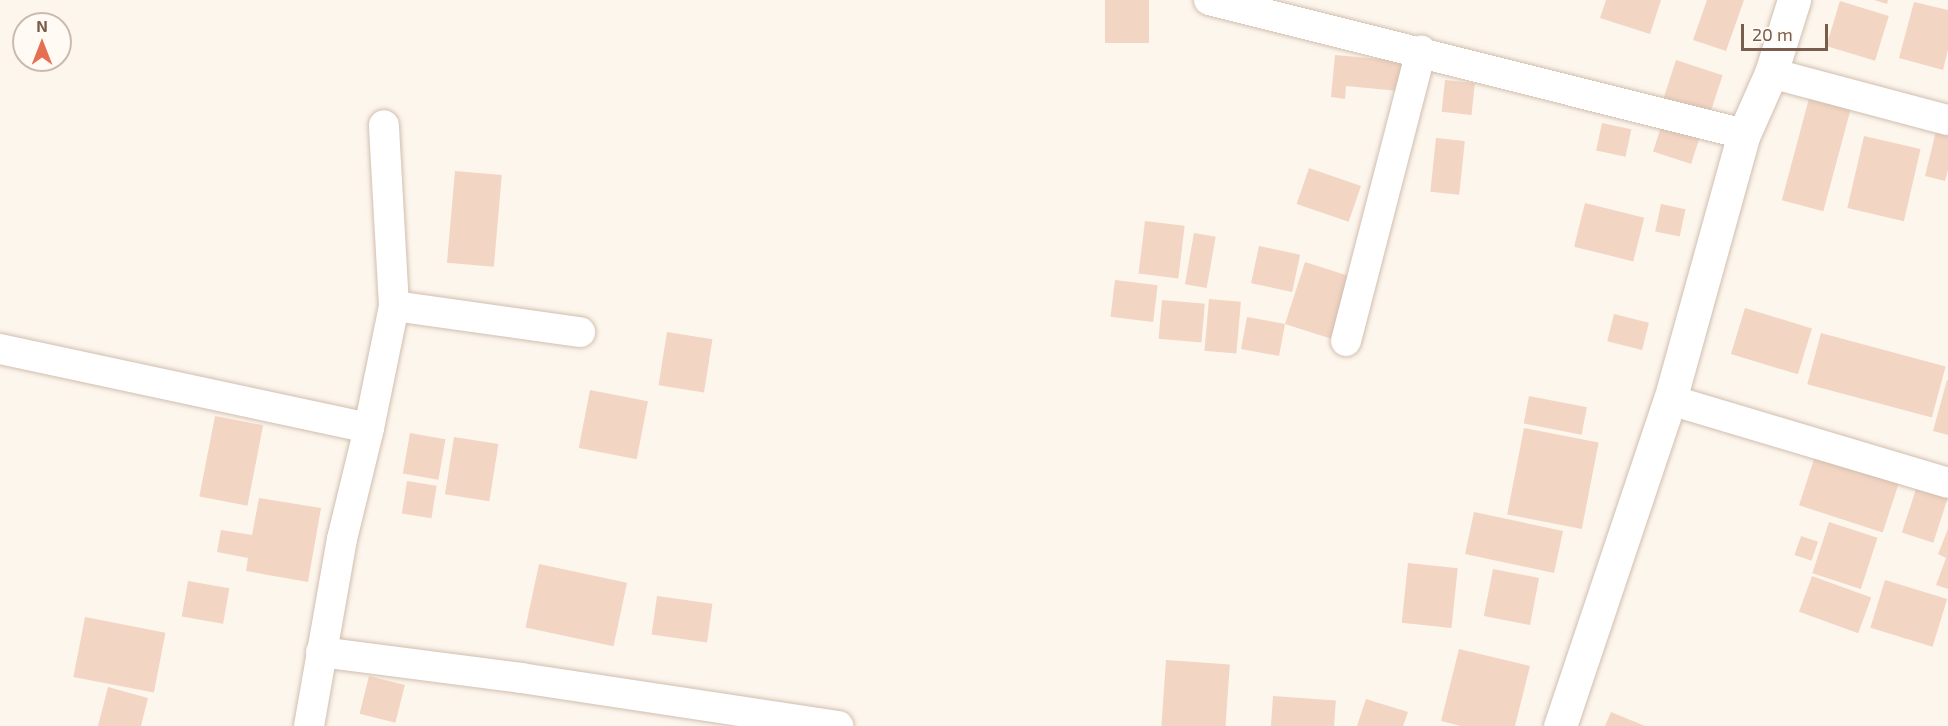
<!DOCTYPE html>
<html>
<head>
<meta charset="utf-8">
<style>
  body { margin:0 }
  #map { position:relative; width:1948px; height:726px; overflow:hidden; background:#fdf6ec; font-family:"Exo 2",sans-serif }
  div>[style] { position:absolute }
  .building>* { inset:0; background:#f3d5c3; transform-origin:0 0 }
  .roads { filter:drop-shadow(0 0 2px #d1beb0) drop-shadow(0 0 2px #d1beb0) }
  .street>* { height:30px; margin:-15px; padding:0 15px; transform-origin:15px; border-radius:15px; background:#fff }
  .secondary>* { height:33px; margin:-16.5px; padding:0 16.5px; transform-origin:16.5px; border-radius:16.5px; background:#fff }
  span { translate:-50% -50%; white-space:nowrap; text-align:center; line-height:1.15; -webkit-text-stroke:4.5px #fffaf3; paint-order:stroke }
  .north { position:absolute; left:12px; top:12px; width:60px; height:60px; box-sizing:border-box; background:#fffaf3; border:2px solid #cabbb1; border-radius:50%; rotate:0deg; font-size:16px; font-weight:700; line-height:24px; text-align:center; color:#7a5c4d }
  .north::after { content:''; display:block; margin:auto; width:21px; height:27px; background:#e76f51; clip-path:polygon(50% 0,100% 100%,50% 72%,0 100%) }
  .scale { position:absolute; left:1741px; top:24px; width:87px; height:27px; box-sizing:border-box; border:3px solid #7a5c4d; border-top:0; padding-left:8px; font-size:18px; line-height:21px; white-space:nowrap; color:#7a5c4d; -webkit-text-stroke:4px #fffaf3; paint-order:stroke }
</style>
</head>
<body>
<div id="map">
  <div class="building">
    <i style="left:1105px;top:0;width:44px;height:43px"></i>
    <i style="clip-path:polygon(1606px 0,1661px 0,1650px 34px,1600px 18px)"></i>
    <i style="clip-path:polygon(1707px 0,1744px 0,1726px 51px,1693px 40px)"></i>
    <i style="clip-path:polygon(1874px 0,1888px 0,1887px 4px)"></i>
    <i style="left:1840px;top:1px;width:51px;height:47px;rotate:17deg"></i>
    <i style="clip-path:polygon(1914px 2px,1948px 10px,1948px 50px,1943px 70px,1899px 58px)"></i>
    <i style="clip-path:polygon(1335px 55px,1402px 61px,1399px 91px,1346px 86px,1345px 99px,1331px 97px)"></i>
    <i style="left:1676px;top:60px;width:49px;height:42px;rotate:18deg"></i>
    <i style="left:1445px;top:80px;width:30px;height:32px;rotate:6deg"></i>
    <i style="left:1811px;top:91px;width:43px;height:113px;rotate:15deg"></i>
    <i style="left:1602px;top:123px;width:30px;height:28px;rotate:12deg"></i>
    <i style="left:1662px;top:124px;width:40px;height:29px;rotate:18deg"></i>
    <i style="clip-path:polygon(1937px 127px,1948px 130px,1948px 170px,1945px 181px,1925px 176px)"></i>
    <i style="left:1864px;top:136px;width:58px;height:74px;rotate:13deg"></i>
    <i style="left:1436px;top:138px;width:29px;height:54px;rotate:6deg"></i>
    <i style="left:1309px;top:168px;width:55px;height:38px;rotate:19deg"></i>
    <i style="left:455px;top:171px;width:47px;height:92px;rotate:5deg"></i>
    <i style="left:1585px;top:203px;width:61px;height:45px;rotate:14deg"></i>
    <i style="left:1661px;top:204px;width:25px;height:28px;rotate:12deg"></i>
    <i style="left:1145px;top:221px;width:40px;height:53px;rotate:7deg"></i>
    <i style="left:1194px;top:233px;width:22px;height:52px;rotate:10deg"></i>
    <i style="left:1259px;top:246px;width:42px;height:38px;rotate:12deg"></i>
    <i style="clip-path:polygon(1305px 262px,1352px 277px,1332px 339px,1285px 324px,1279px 356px,1241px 349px,1247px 317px,1285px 324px)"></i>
    <i style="left:1115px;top:280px;width:43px;height:37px;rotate:7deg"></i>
    <i style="left:1209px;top:299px;width:32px;height:52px;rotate:5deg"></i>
    <i style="left:1162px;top:300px;width:43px;height:39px;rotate:5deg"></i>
    <i style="left:1745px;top:308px;width:70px;height:48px;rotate:17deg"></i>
    <i style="left:1614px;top:314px;width:36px;height:28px;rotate:14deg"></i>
    <i style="left:667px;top:332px;width:46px;height:54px;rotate:9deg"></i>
    <i style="left:1821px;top:333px;width:129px;height:53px;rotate:15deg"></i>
    <i style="clip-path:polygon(1947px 380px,1948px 380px,1948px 435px,1933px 431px)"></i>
    <i style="left:590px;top:390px;width:59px;height:59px;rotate:11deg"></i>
    <i style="left:1529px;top:396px;width:59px;height:28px;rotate:11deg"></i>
    <i style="left:215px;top:416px;width:49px;height:82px;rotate:11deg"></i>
    <i style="left:1524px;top:428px;width:76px;height:88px;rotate:11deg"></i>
    <i style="left:410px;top:433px;width:36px;height:41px;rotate:10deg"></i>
    <i style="left:454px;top:437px;width:45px;height:58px;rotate:9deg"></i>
    <i style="left:1816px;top:453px;width:88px;height:55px;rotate:18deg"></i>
    <i style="left:407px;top:481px;width:30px;height:33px;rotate:9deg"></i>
    <i style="left:1917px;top:486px;width:33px;height:49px;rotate:18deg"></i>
    <i style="clip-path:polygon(259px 498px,321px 508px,308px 582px,246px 571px,248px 558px,217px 552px,221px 530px,252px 535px)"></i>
    <i style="left:1474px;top:512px;width:91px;height:43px;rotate:12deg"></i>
    <i style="left:1829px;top:522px;width:51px;height:54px;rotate:18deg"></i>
    <i style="clip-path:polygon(1948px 529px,1948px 589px,1936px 585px,1946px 558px,1938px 554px)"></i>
    <i style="left:1801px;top:536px;width:18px;height:20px;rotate:19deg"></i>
    <i style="left:1408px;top:563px;width:50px;height:60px;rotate:6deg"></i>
    <i style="left:539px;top:564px;width:90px;height:65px;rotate:12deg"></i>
    <i style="left:1493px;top:569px;width:47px;height:48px;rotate:11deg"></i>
    <i style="left:1812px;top:576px;width:63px;height:38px;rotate:20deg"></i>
    <i style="left:1885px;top:580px;width:65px;height:50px;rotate:17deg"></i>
    <i style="left:188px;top:581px;width:42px;height:36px;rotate:10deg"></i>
    <i style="left:657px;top:596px;width:56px;height:39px;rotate:8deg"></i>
    <i style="left:85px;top:617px;width:82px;height:61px;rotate:11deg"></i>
    <i style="clip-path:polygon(1459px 649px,1530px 666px,1515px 726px,1461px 726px,1441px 721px)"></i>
    <i style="left:1166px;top:660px;width:64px;height:66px;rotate:4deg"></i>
    <i style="left:369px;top:676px;width:37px;height:39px;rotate:14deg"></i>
    <i style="clip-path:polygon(108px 687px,148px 698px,141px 726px,98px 726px)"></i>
    <i style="left:1273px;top:696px;width:63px;height:30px;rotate:4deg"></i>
    <i style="clip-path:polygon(1366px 699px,1408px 712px,1403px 726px,1357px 726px)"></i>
    <i style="clip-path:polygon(1611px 712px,1645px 726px,1605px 726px)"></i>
  </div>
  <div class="roads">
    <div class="street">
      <i style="left:1209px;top:0;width:552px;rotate:14.06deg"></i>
      <i style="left:1771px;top:73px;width:183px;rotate:14.9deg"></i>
      <i style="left:394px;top:306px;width:188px;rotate:8deg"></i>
      <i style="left:1346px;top:341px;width:300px;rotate:-75.5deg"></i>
      <i style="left:0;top:349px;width:377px;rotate:12.1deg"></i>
      <i style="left:1670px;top:400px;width:290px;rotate:16.6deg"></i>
      <i style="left:321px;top:652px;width:202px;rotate:7.4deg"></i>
      <i style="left:521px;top:678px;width:321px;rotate:8.6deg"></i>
      <i style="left:309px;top:726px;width:190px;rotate:-80deg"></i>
      <i style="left:342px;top:539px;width:114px;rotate:-76.3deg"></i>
      <i style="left:369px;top:428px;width:125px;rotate:-78.4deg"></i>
      <i style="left:394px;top:306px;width:181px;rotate:-93.2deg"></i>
    </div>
    <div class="secondary">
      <i style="left:1560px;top:726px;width:344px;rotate:-71.4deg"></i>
      <i style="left:1670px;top:400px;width:276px;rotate:-74.5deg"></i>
      <i style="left:1744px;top:134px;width:67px;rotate:-66.1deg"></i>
      <i style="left:1771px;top:73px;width:77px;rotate:-72.5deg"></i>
    </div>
  </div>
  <div class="north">N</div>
  <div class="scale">20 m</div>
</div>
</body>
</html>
